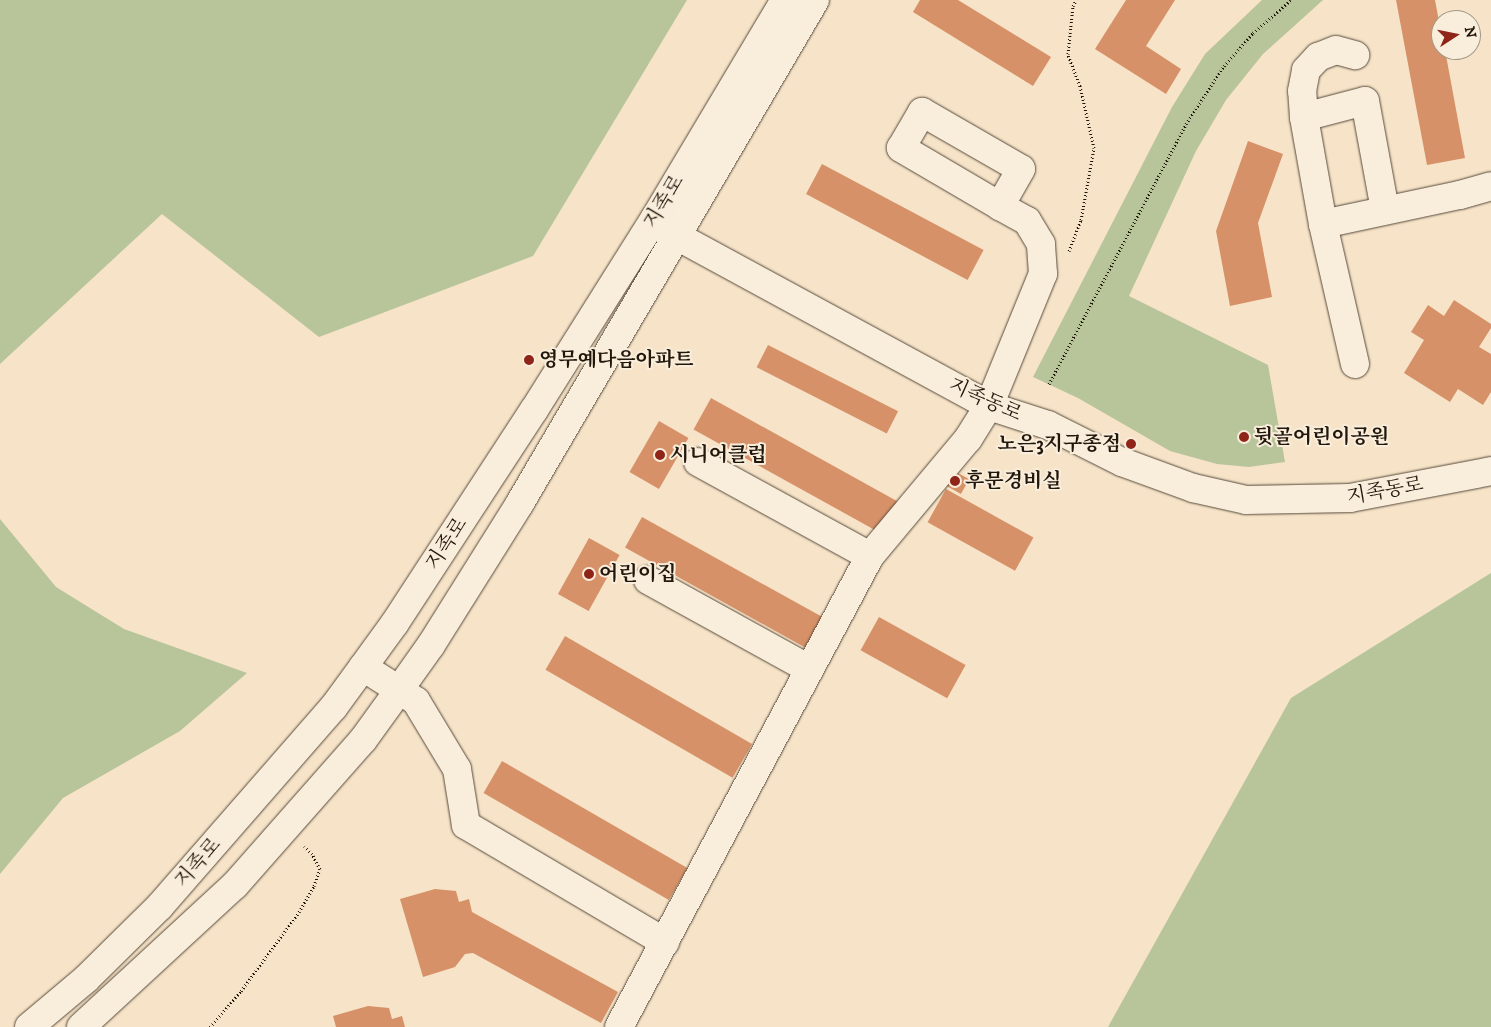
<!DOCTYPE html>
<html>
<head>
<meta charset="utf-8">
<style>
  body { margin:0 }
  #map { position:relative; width:1491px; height:1027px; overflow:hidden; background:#f6e3c8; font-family:"IM FELL DW Pica","Noto Serif KR",serif }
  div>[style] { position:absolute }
  .green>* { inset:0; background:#b8c499 }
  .building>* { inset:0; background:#d79168; transform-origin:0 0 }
  .path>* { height:3px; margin-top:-1.5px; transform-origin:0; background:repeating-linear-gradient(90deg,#21170b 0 1px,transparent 0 3.5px) }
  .roads { filter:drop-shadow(0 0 1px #564a3a) drop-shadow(0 0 1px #564a3a) }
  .minor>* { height:28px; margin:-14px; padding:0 14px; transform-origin:14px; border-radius:14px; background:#f9eddb }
  .dots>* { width:14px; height:14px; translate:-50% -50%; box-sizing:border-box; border:2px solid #f9eddb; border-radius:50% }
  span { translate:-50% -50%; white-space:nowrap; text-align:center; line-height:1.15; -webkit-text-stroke:4px #f9eddb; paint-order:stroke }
  .street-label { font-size:20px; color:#21170b }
  .poi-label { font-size:20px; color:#21170b; font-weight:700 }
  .left { translate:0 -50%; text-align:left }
  .right { translate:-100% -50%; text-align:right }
  .north { position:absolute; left:1431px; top:10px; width:50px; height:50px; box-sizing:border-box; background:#f9eddb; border:1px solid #a39788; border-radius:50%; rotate:79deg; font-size:14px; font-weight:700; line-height:20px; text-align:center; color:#21170b }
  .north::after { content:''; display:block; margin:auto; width:18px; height:22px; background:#8f2418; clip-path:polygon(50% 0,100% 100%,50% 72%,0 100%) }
</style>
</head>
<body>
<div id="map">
  <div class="green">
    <i style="clip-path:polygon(0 0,687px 0,533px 256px,319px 337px,162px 214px,0 364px)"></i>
    <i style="clip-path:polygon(1262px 0,1323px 0,1263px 54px,1226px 100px,1196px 151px,1129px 296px,1268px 365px,1285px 462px,1249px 467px,1217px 464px,1170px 451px,1078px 398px,1033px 377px,1172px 107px,1205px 54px)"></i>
    <i style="clip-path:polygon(0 519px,56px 587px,124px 629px,247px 673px,180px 731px,63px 798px,0 874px)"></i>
    <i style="clip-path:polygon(1491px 573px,1491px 1027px,1108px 1027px,1291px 698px)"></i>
  </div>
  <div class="building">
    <i style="clip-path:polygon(920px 0,958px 0,1051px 57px,1033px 86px,913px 12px)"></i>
    <i style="clip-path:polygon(1126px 0,1175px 0,1146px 46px,1181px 69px,1166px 94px,1095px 49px)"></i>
    <i style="clip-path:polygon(1396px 0,1435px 0,1441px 32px,1441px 50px,1445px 50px,1465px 158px,1427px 165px)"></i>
    <i style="clip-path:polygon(1248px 141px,1283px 154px,1258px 223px,1272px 297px,1230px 306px,1216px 231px)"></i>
    <i style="left:822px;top:164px;width:183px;height:34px;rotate:28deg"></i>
    <i style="clip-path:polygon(1454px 300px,1491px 324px,1491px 328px,1479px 347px,1491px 354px,1491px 392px,1483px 405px,1458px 389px,1450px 402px,1404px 373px,1424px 340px,1411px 332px,1428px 305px,1444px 316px)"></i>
    <i style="left:768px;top:345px;width:146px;height:25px;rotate:27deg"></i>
    <i style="left:711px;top:398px;width:214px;height:36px;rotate:29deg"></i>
    <i style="left:659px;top:421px;width:34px;height:59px;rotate:30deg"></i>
    <i style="left:949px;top:468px;width:23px;height:17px;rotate:29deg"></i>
    <i style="left:946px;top:489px;width:100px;height:38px;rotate:29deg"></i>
    <i style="left:642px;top:517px;width:213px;height:35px;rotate:29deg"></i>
    <i style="left:589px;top:538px;width:35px;height:64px;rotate:29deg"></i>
    <i style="left:879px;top:617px;width:99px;height:38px;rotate:29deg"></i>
    <i style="left:565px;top:636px;width:216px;height:39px;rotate:30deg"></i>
    <i style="left:502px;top:761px;width:214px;height:37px;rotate:30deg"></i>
    <i style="clip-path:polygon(435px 889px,456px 891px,459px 902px,469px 899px,472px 912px,618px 992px,601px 1023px,473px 953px,465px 954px,455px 967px,423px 977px,400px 899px)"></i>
    <i style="clip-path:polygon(368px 1006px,389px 1008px,392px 1019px,402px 1016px,405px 1027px,336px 1027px,333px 1016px)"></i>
  </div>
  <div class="path">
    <i style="left:1069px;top:251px;width:33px;rotate:-69deg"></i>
    <i style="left:1081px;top:220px;width:73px;rotate:-79.8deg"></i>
    <i style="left:1094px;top:148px;width:64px;rotate:-102.7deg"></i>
    <i style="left:1080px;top:86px;width:34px;rotate:-111deg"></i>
    <i style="left:1068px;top:54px;width:48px;rotate:-84.1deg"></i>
    <i style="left:1073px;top:6px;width:7px;rotate:-63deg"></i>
    <i style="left:1049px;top:384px;width:294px;rotate:-62.2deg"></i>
    <i style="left:1186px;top:124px;width:69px;rotate:-56.8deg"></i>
    <i style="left:1224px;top:66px;width:44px;rotate:-48.7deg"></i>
    <i style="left:1253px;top:33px;width:50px;rotate:-41deg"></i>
    <i style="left:210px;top:1027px;width:48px;rotate:-49.3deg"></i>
    <i style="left:241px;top:991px;width:98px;rotate:-53.7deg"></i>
    <i style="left:299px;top:912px;width:30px;rotate:-60deg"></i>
    <i style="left:314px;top:886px;width:18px;rotate:-71deg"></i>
    <i style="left:320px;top:869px;width:17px;rotate:-118deg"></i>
    <i style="left:312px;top:854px;width:11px;rotate:-135deg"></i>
  </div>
  <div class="roads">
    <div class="minor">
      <i style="left:1304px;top:117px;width:26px;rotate:-94deg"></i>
      <i style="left:1302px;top:91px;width:21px;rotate:-79deg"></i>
      <i style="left:1306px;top:70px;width:18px;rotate:-47deg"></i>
      <i style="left:1318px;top:57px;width:19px;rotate:-21deg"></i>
      <i style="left:1336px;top:50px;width:20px;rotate:15deg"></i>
      <i style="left:1323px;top:224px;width:140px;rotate:-12deg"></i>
      <i style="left:1460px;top:195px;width:32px;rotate:-16deg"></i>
      <i style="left:660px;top:227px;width:375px;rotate:28.5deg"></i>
      <i style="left:989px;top:406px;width:62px;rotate:17.9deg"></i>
      <i style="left:1048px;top:425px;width:83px;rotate:26.6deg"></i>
      <i style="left:1122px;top:462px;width:76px;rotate:20.1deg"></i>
      <i style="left:1193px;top:488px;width:54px;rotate:12.8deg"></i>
      <i style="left:1246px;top:500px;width:104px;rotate:-1.1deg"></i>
      <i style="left:1350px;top:498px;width:144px;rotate:-10.8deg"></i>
      <i style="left:1355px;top:364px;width:144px;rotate:-102.9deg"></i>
      <i style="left:1323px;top:224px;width:109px;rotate:-100.1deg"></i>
      <i style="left:1304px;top:117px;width:63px;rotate:-14.7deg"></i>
      <i style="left:1365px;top:101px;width:111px;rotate:79.6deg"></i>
      <i style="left:698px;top:462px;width:196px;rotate:28.7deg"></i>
      <i style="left:648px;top:580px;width:184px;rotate:28.9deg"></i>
      <i style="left:363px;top:667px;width:63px;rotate:32.7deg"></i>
      <i style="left:416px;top:701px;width:79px;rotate:58.9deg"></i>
      <i style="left:457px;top:769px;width:57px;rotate:80.9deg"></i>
      <i style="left:466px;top:825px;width:231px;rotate:30.5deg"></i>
      <i style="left:29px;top:1027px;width:75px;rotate:-40.1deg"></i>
      <i style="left:86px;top:979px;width:104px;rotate:-44.6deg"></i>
      <i style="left:160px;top:906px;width:263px;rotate:-48.9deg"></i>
      <i style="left:333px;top:708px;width:51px;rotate:-53.8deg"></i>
      <i style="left:363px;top:667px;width:54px;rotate:-54deg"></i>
      <i style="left:395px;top:623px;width:254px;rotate:-56.9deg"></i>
      <i style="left:534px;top:410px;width:227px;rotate:-57.8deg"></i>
      <i style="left:655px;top:218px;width:254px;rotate:-59.2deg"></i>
      <i style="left:81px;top:1027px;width:209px;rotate:-42.7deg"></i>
      <i style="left:235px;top:885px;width:193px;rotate:-48.6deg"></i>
      <i style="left:363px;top:740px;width:62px;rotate:-54.2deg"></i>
      <i style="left:399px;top:690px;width:55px;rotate:-54.6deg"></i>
      <i style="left:431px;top:645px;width:168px;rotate:-57.9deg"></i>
      <i style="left:520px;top:503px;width:583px;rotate:-59.61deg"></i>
      <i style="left:619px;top:1027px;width:534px;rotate:-61.95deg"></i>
      <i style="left:870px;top:556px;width:153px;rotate:-50.1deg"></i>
      <i style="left:968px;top:439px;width:39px;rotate:-58deg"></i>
      <i style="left:989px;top:406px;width:143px;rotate:-67.8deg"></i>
      <i style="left:1043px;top:274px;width:30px;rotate:-94deg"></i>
      <i style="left:1041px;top:244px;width:27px;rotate:-121deg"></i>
      <i style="left:1027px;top:221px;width:31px;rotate:-151deg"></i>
      <i style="left:1000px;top:206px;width:115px;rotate:-149.6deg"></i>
      <i style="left:901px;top:148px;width:42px;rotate:-59.7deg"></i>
      <i style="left:922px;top:112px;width:114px;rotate:29.9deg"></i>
      <i style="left:1021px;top:169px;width:43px;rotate:119.6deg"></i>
    </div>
  </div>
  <div class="dots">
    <i style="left:529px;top:360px;background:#8f2418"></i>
    <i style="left:1244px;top:437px;background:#8f2418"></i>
    <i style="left:1131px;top:444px;background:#8f2418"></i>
    <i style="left:660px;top:455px;background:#8f2418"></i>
    <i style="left:955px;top:481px;background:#8f2418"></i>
    <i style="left:589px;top:574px;background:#8f2418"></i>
  </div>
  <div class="street-label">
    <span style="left:664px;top:202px;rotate:-59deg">지족로</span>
    <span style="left:985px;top:400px;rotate:24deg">지족동로</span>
    <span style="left:1385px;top:491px;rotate:-10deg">지족동로</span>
    <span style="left:447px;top:544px;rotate:-57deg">지족로</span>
    <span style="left:198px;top:863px;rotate:-49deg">지족로</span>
  </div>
  <div class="poi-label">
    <span class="left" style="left:539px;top:360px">영무예다음아파트</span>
    <span class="left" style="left:1254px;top:437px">뒷골어린이공원</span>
    <span class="right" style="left:1121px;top:444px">노은3지구종점</span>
    <span class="left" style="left:670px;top:455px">시니어클럽</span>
    <span class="left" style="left:965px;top:481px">후문경비실</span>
    <span class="left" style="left:599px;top:574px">어린이집</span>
  </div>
  <div class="north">N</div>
</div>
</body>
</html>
